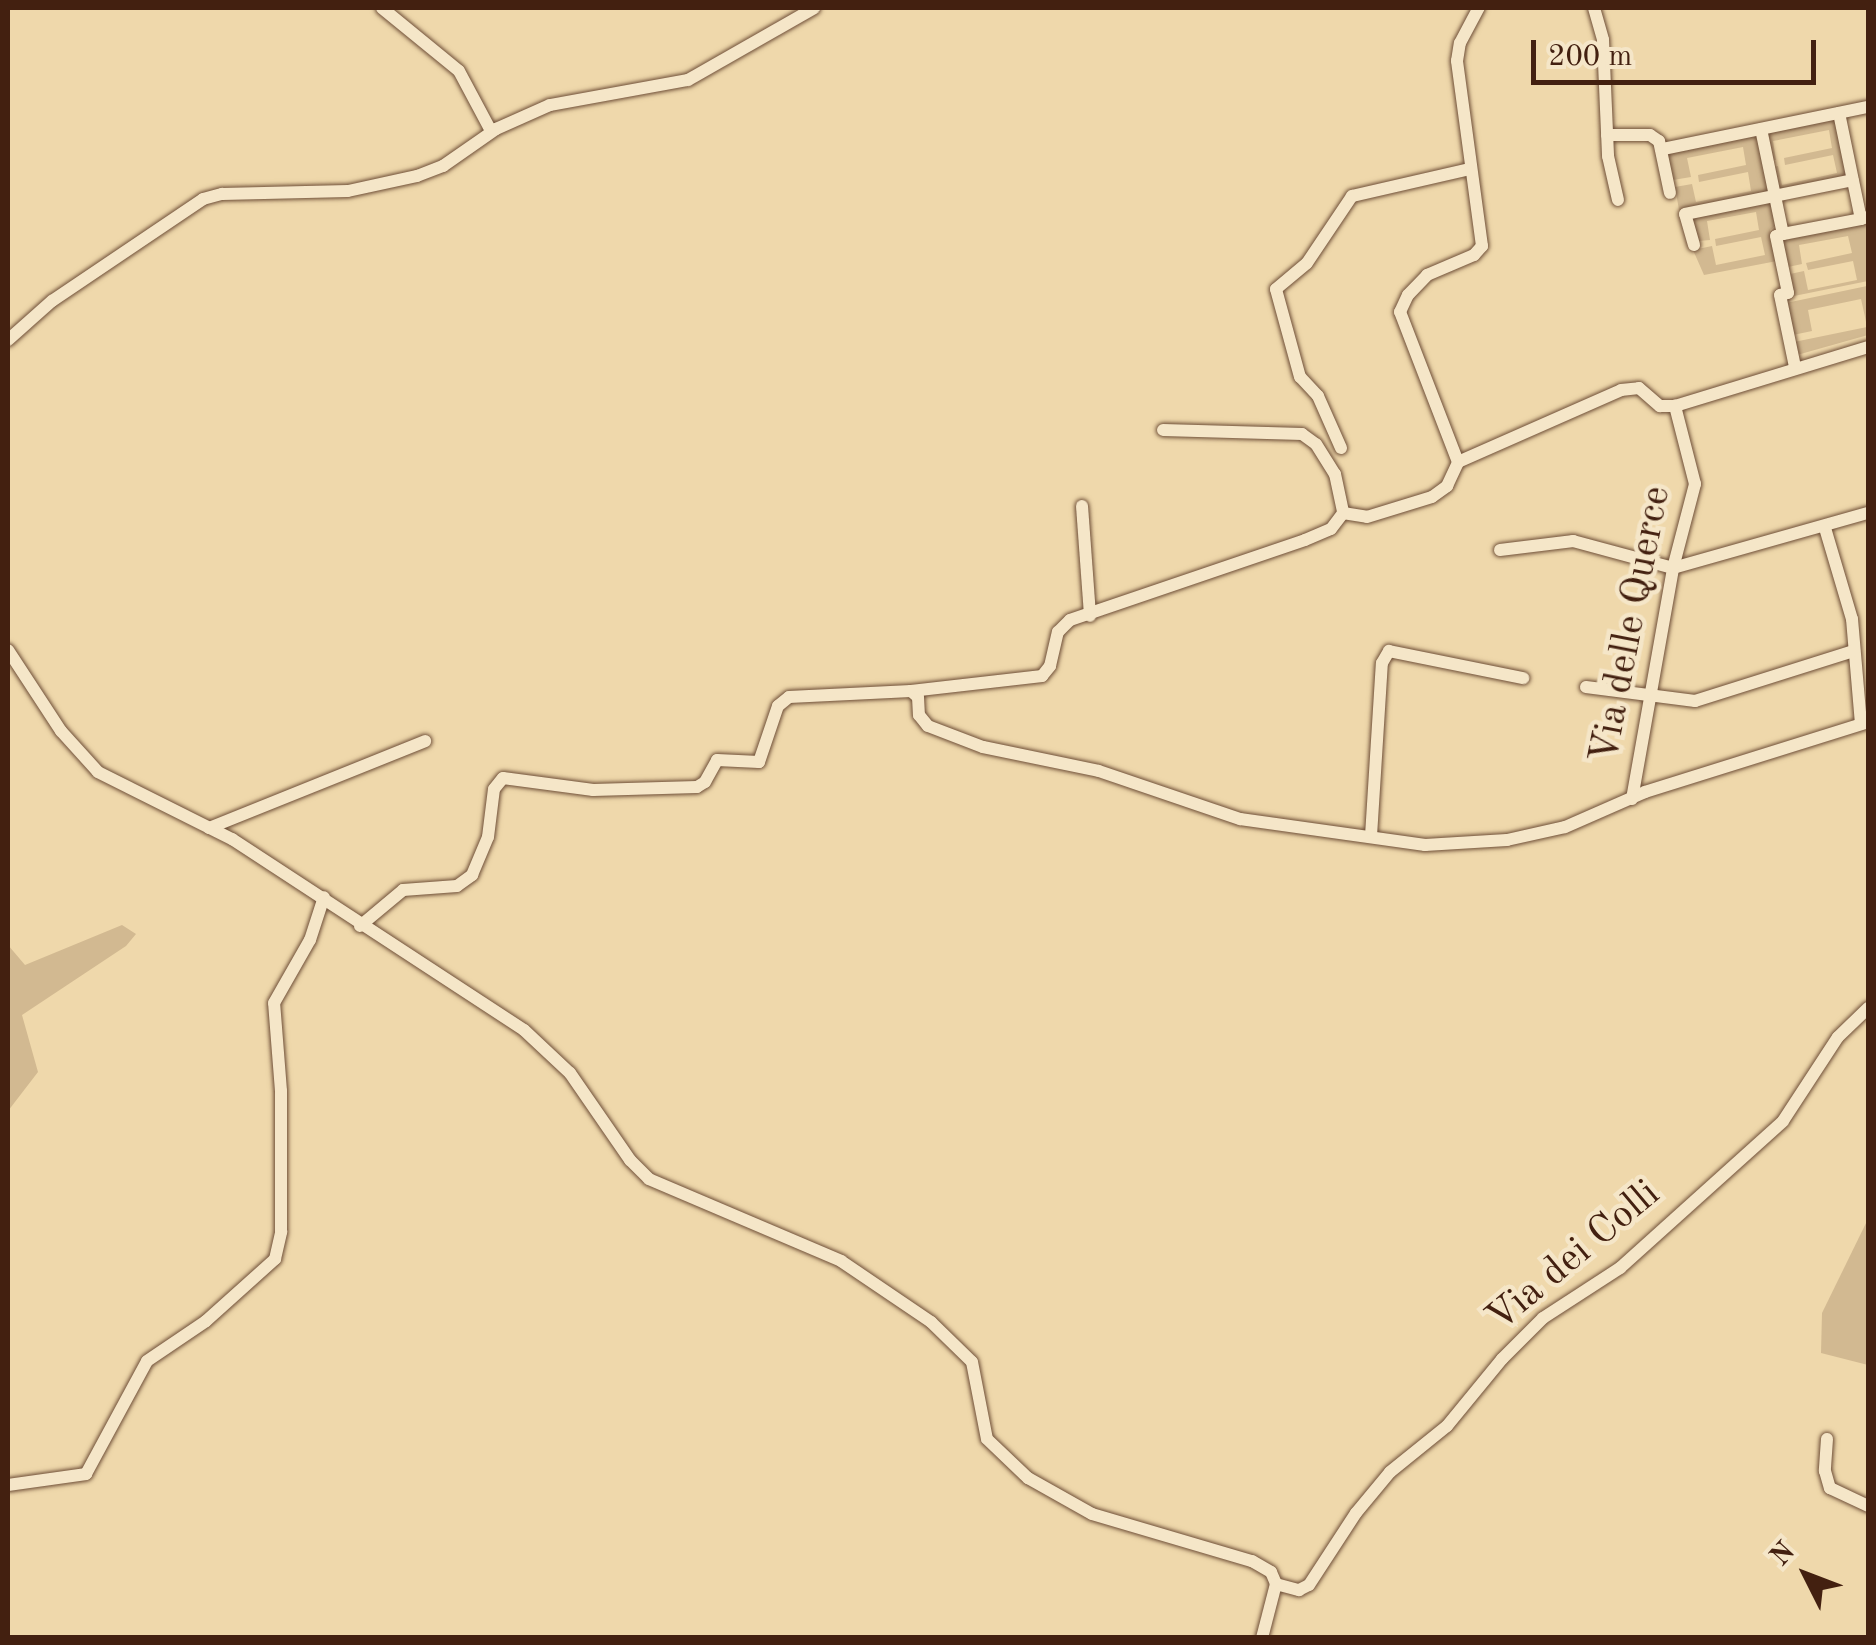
<!DOCTYPE html>
<html>
<head>
<meta charset="utf-8">
<style>
  body { margin:0 }
  #map { position:relative; width:1876px; height:1645px; overflow:hidden; background:#efd8ab; font-family:"Old Standard TT",serif }
  div>[style] { position:absolute }
  .green>* { inset:0; background:#d2b991 }
  .roads { filter:drop-shadow(0 0 2px #6e4e37) drop-shadow(0 0 2px #6e4e37) }
  .minor>* { height:12px; margin:-6px; padding:0 6px; transform-origin:6px; border-radius:6px; background:#f5e6c8 }
  span { translate:-50% -50%; white-space:nowrap; text-align:center; line-height:1.15; -webkit-text-stroke:9px #f5e6c8; paint-order:stroke }
  .street-label { font-size:40px; color:#432010 }
  .frame { position:absolute; inset:0; border:10px solid #432010; pointer-events:none }
  .north { position:absolute; left:1756px; top:1525px; width:100px; height:100px; -webkit-text-stroke:8px #f5e6c8; paint-order:stroke; rotate:312deg; font-size:28px; font-weight:700; line-height:40px; text-align:center; color:#432010 }
  .north::after { content:''; display:block; margin:auto; width:35px; height:45px; background:#432010; clip-path:polygon(50% 0,100% 100%,50% 72%,0 100%) }
  .scale { position:absolute; left:1531px; top:40px; width:285px; height:45px; box-sizing:border-box; border:5px solid #432010; border-top:0; padding-left:12px; font-size:30px; line-height:35px; white-space:nowrap; color:#432010; -webkit-text-stroke:8px #f5e6c8; paint-order:stroke }
</style>
</head>
<body>
<div id="map">
  <div class="green">
    <i style="clip-path:polygon(1835px 118px,1847px 176px,1779px 190px,1774px 167px,1778px 166px,1782px 185px,1837px 173px,1833px 155px,1785px 165px,1784px 158px,1832px 148px,1829px 130px,1773px 141px,1776px 160px,1773px 160px,1767px 132px)"></i>
    <i style="clip-path:polygon(1757px 134px,1769px 191px,1679px 210px,1675px 187px,1692px 184px,1696px 202px,1751px 191px,1748px 172px,1699px 182px,1698px 175px,1746px 165px,1743px 147px,1687px 158px,1691px 177px,1673px 180px,1667px 152px)"></i>
    <i style="clip-path:polygon(1771px 200px,1776px 225px,1770px 230px,1777px 261px,1704px 275px,1693px 250px,1712px 246px,1716px 265px,1765px 255px,1761px 237px,1716px 246px,1715px 239px,1759px 230px,1756px 212px,1707px 221px,1710px 240px,1699px 241px,1692px 216px)"></i>
    <i style="clip-path:polygon(1866px 222px,1868px 281px,1794px 296px,1790px 274px,1804px 271px,1808px 290px,1857px 280px,1853px 261px,1808px 270px,1806px 263px,1852px 253px,1848px 236px,1799px 245px,1802px 264px,1788px 267px,1782px 239px)"></i>
    <i style="clip-path:polygon(1867px 286px,1868px 335px,1797px 355px,1794px 342px,1867px 327px,1865px 317px,1861px 299px,1808px 310px,1812px 331px,1793px 335px,1786px 303px)"></i>
    <i style="clip-path:polygon(122px 925px,136px 934px,126px 946px,22px 1015px,38px 1072px,8px 1111px,8px 945px,25px 965px)"></i>
    <i style="clip-path:polygon(1868px 1219px,1868px 1365px,1821px 1353px,1822px 1313px)"></i>
  </div>
  <div class="roads">
    <div class="minor">
      <i style="left:382px;top:8px;width:99px;rotate:39.3deg"></i>
      <i style="left:459px;top:71px;width:68px;rotate:61.9deg"></i>
      <i style="left:1594px;top:8px;width:33px;rotate:74deg"></i>
      <i style="left:1603px;top:40px;width:116px;rotate:87.5deg"></i>
      <i style="left:1608px;top:156px;width:45px;rotate:77.2deg"></i>
      <i style="left:1839px;top:113px;width:108px;rotate:78.3deg"></i>
      <i style="left:1861px;top:219px;width:7px;rotate:-16deg"></i>
      <i style="left:1761px;top:129px;width:107px;rotate:78.2deg"></i>
      <i style="left:1783px;top:234px;width:7px;rotate:164deg"></i>
      <i style="left:1776px;top:236px;width:58px;rotate:78.1deg"></i>
      <i style="left:1788px;top:293px;width:8px;rotate:166deg"></i>
      <i style="left:1780px;top:295px;width:74px;rotate:78.2deg"></i>
      <i style="left:1607px;top:135px;width:43px"></i>
      <i style="left:1650px;top:135px;width:11px;rotate:34deg"></i>
      <i style="left:1659px;top:141px;width:53px;rotate:78.1deg"></i>
      <i style="left:1663px;top:149px;width:209px;rotate:-11.6deg"></i>
      <i style="left:1783px;top:234px;width:79px;rotate:-10.9deg"></i>
      <i style="left:1694px;top:245px;width:32px;rotate:-106deg"></i>
      <i style="left:1685px;top:214px;width:171px;rotate:-11.4deg"></i>
      <i style="left:8px;top:340px;width:59px;rotate:-41.6deg"></i>
      <i style="left:52px;top:301px;width:182px;rotate:-34deg"></i>
      <i style="left:203px;top:199px;width:20px;rotate:-15deg"></i>
      <i style="left:222px;top:194px;width:126px;rotate:-1.4deg"></i>
      <i style="left:348px;top:191px;width:71px;rotate:-12.3deg"></i>
      <i style="left:417px;top:176px;width:28px;rotate:-21deg"></i>
      <i style="left:443px;top:166px;width:65px;rotate:-34.9deg"></i>
      <i style="left:496px;top:129px;width:59px;rotate:-24deg"></i>
      <i style="left:550px;top:105px;width:140px;rotate:-10.3deg"></i>
      <i style="left:688px;top:80px;width:145px;rotate:-29.7deg"></i>
      <i style="left:1163px;top:430px;width:139px;rotate:1.6deg"></i>
      <i style="left:1302px;top:434px;width:17px;rotate:36deg"></i>
      <i style="left:1316px;top:444px;width:36px;rotate:58deg"></i>
      <i style="left:1335px;top:474px;width:40px;rotate:78deg"></i>
      <i style="left:1341px;top:448px;width:57px;rotate:-113.9deg"></i>
      <i style="left:1318px;top:396px;width:26px;rotate:-133deg"></i>
      <i style="left:1300px;top:377px;width:91px;rotate:-105.3deg"></i>
      <i style="left:1276px;top:289px;width:40px;rotate:-40deg"></i>
      <i style="left:1307px;top:263px;width:81px;rotate:-56.1deg"></i>
      <i style="left:1352px;top:196px;width:121px;rotate:-12.9deg"></i>
      <i style="left:1458px;top:462px;width:161px;rotate:-111.1deg"></i>
      <i style="left:1400px;top:312px;width:19px;rotate:-65deg"></i>
      <i style="left:1408px;top:295px;width:28px;rotate:-46deg"></i>
      <i style="left:1427px;top:275px;width:51px;rotate:-23.1deg"></i>
      <i style="left:1474px;top:255px;width:12px;rotate:-48deg"></i>
      <i style="left:1482px;top:246px;width:187px;rotate:-97.7deg"></i>
      <i style="left:1457px;top:61px;width:18px;rotate:-81deg"></i>
      <i style="left:1460px;top:43px;width:40px;rotate:-62deg"></i>
      <i style="left:1082px;top:506px;width:110px;rotate:85.8deg"></i>
      <i style="left:1825px;top:528px;width:95px;rotate:73.5deg"></i>
      <i style="left:1852px;top:619px;width:105px;rotate:85.1deg"></i>
      <i style="left:1500px;top:550px;width:74px;rotate:-7deg"></i>
      <i style="left:1573px;top:541px;width:104px;rotate:15.1deg"></i>
      <i style="left:1673px;top:568px;width:203px;rotate:-15.8deg"></i>
      <i style="left:8px;top:650px;width:97px;rotate:56.8deg"></i>
      <i style="left:61px;top:731px;width:55px;rotate:47.9deg"></i>
      <i style="left:98px;top:772px;width:150px;rotate:26.6deg"></i>
      <i style="left:232px;top:839px;width:349px;rotate:33.2deg"></i>
      <i style="left:524px;top:1030px;width:63px;rotate:43.1deg"></i>
      <i style="left:570px;top:1073px;width:106px;rotate:55.4deg"></i>
      <i style="left:630px;top:1160px;width:27px;rotate:45deg"></i>
      <i style="left:649px;top:1179px;width:209px;rotate:23.1deg"></i>
      <i style="left:841px;top:1261px;width:109px;rotate:34.1deg"></i>
      <i style="left:931px;top:1322px;width:57px;rotate:44.3deg"></i>
      <i style="left:972px;top:1362px;width:78px;rotate:79deg"></i>
      <i style="left:987px;top:1439px;width:57px;rotate:43.6deg"></i>
      <i style="left:1028px;top:1478px;width:73px;rotate:29.4deg"></i>
      <i style="left:1092px;top:1514px;width:167px;rotate:16.4deg"></i>
      <i style="left:1252px;top:1561px;width:22px;rotate:30deg"></i>
      <i style="left:1271px;top:1572px;width:13px;rotate:67deg"></i>
      <i style="left:1586px;top:687px;width:110px;rotate:7.3deg"></i>
      <i style="left:1695px;top:701px;width:167px;rotate:-17.5deg"></i>
      <i style="left:911px;top:691px;width:132px;rotate:-6.5deg"></i>
      <i style="left:1042px;top:676px;width:13px;rotate:-51deg"></i>
      <i style="left:1050px;top:666px;width:35px;rotate:-77deg"></i>
      <i style="left:1058px;top:632px;width:17px;rotate:-45deg"></i>
      <i style="left:1070px;top:620px;width:248px;rotate:-18.8deg"></i>
      <i style="left:1305px;top:540px;width:28px;rotate:-23deg"></i>
      <i style="left:1331px;top:529px;width:20px;rotate:-53deg"></i>
      <i style="left:1343px;top:513px;width:24px;rotate:9deg"></i>
      <i style="left:1367px;top:517px;width:68px;rotate:-17.1deg"></i>
      <i style="left:1432px;top:497px;width:19px;rotate:-36deg"></i>
      <i style="left:1447px;top:486px;width:26px;rotate:-65deg"></i>
      <i style="left:1458px;top:462px;width:178px;rotate:-23.8deg"></i>
      <i style="left:1621px;top:390px;width:18px;rotate:-6deg"></i>
      <i style="left:1639px;top:388px;width:28px;rotate:41deg"></i>
      <i style="left:1660px;top:406px;width:15px"></i>
      <i style="left:1675px;top:406px;width:202px;rotate:-17deg"></i>
      <i style="left:1632px;top:799px;width:235px;rotate:-79.9deg"></i>
      <i style="left:1673px;top:568px;width:87px;rotate:-75.3deg"></i>
      <i style="left:1695px;top:484px;width:81px;rotate:-104.4deg"></i>
      <i style="left:209px;top:828px;width:233px;rotate:-21.9deg"></i>
      <i style="left:1371px;top:836px;width:173px;rotate:-86.4deg"></i>
      <i style="left:1382px;top:663px;width:14px;rotate:-60deg"></i>
      <i style="left:1389px;top:651px;width:137px;rotate:11.4deg"></i>
      <i style="left:360px;top:926px;width:56px;rotate:-39.9deg"></i>
      <i style="left:403px;top:890px;width:54px;rotate:-4.2deg"></i>
      <i style="left:457px;top:886px;width:19px;rotate:-36deg"></i>
      <i style="left:472px;top:875px;width:41px;rotate:-67.2deg"></i>
      <i style="left:488px;top:837px;width:48px;rotate:-82.9deg"></i>
      <i style="left:494px;top:789px;width:14px;rotate:-51deg"></i>
      <i style="left:503px;top:778px;width:91px;rotate:7.6deg"></i>
      <i style="left:593px;top:790px;width:104px;rotate:-1.7deg"></i>
      <i style="left:697px;top:787px;width:9px;rotate:-32deg"></i>
      <i style="left:705px;top:782px;width:25px;rotate:-61deg"></i>
      <i style="left:717px;top:760px;width:42px;rotate:2.7deg"></i>
      <i style="left:759px;top:762px;width:59px;rotate:-71.3deg"></i>
      <i style="left:778px;top:706px;width:14px;rotate:-39deg"></i>
      <i style="left:789px;top:697px;width:122px;rotate:-2.8deg"></i>
      <i style="left:911px;top:691px;width:9px;rotate:41deg"></i>
      <i style="left:918px;top:697px;width:18px;rotate:87deg"></i>
      <i style="left:919px;top:715px;width:14px;rotate:51deg"></i>
      <i style="left:928px;top:726px;width:59px;rotate:20.9deg"></i>
      <i style="left:983px;top:747px;width:118px;rotate:11.7deg"></i>
      <i style="left:1099px;top:771px;width:149px;rotate:18.8deg"></i>
      <i style="left:1240px;top:819px;width:187px;rotate:8deg"></i>
      <i style="left:1425px;top:845px;width:82px;rotate:-3.5deg"></i>
      <i style="left:1507px;top:840px;width:59px;rotate:-12.6deg"></i>
      <i style="left:1565px;top:827px;width:87px;rotate:-23.6deg"></i>
      <i style="left:1645px;top:792px;width:234px;rotate:-17.4deg"></i>
      <i style="left:1827px;top:1439px;width:32px;rotate:94deg"></i>
      <i style="left:1825px;top:1471px;width:18px;rotate:74deg"></i>
      <i style="left:1830px;top:1488px;width:42px;rotate:25.3deg"></i>
      <i style="left:8px;top:1485px;width:79px;rotate:-8deg"></i>
      <i style="left:86px;top:1474px;width:128px;rotate:-61.6deg"></i>
      <i style="left:147px;top:1361px;width:71px;rotate:-34.1deg"></i>
      <i style="left:206px;top:1321px;width:93px;rotate:-41.9deg"></i>
      <i style="left:275px;top:1259px;width:28px;rotate:-77deg"></i>
      <i style="left:281px;top:1232px;width:141px;rotate:-90deg"></i>
      <i style="left:281px;top:1091px;width:88px;rotate:-94.5deg"></i>
      <i style="left:274px;top:1003px;width:73px;rotate:-60.3deg"></i>
      <i style="left:310px;top:940px;width:45px;rotate:-72deg"></i>
      <i style="left:1276px;top:1584px;width:24px;rotate:15deg"></i>
      <i style="left:1299px;top:1590px;width:11px;rotate:-27deg"></i>
      <i style="left:1309px;top:1585px;width:86px;rotate:-56.9deg"></i>
      <i style="left:1356px;top:1513px;width:53px;rotate:-50.3deg"></i>
      <i style="left:1390px;top:1472px;width:73px;rotate:-38.9deg"></i>
      <i style="left:1447px;top:1426px;width:87px;rotate:-50.6deg"></i>
      <i style="left:1502px;top:1359px;width:58px;rotate:-45deg"></i>
      <i style="left:1543px;top:1318px;width:92px;rotate:-33deg"></i>
      <i style="left:1620px;top:1268px;width:219px;rotate:-42deg"></i>
      <i style="left:1783px;top:1121px;width:100px;rotate:-56.8deg"></i>
      <i style="left:1838px;top:1037px;width:42px;rotate:-44deg"></i>
      <i style="left:1262px;top:1638px;width:56px;rotate:-75.5deg"></i>
    </div>
  </div>
  <div class="street-label">
    <span style="left:1632px;top:625px;rotate:-79deg">Via delle Querce</span>
    <span style="left:1574px;top:1257px;rotate:-40deg">Via dei Colli</span>
  </div>
  <div class="frame"></div>
  <div class="north">N</div>
  <div class="scale">200 m</div>
</div>
</body>
</html>
